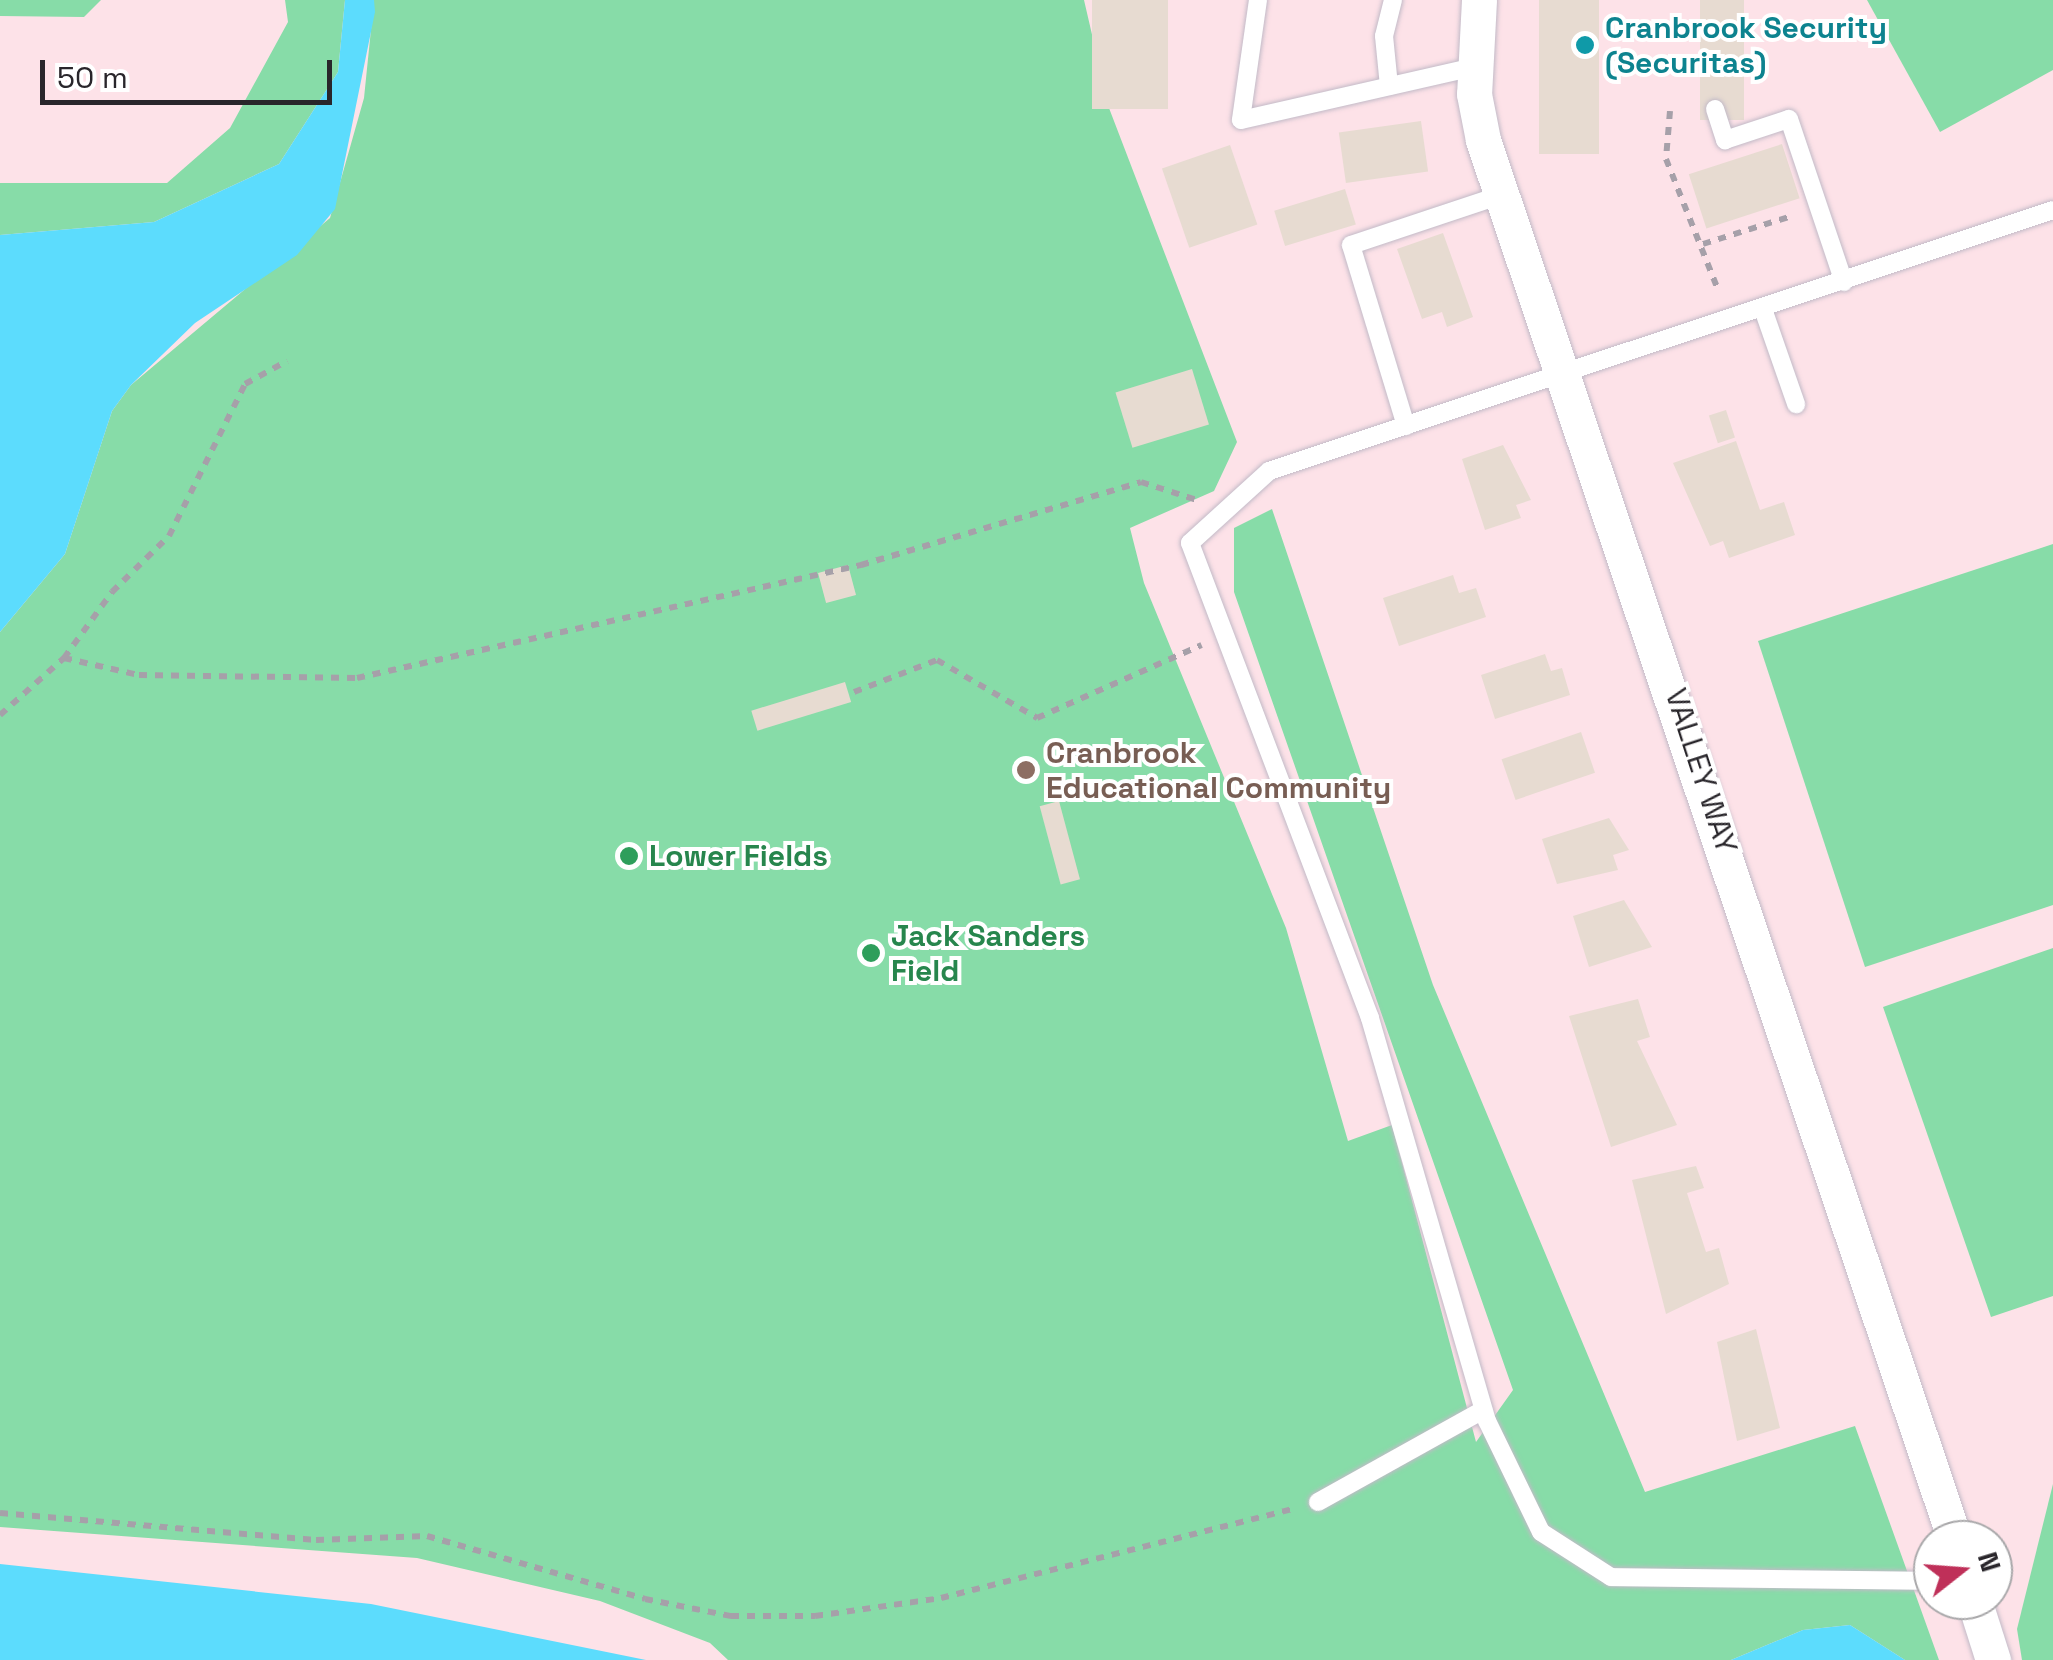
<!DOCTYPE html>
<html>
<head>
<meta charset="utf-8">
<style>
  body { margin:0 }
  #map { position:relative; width:2053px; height:1660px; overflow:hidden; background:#f9f1fd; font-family:"Space Grotesk",sans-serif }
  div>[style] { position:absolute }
  .education>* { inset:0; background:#fde2e8 }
  .green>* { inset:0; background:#87dca8 }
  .water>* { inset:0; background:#5cdcfd }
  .building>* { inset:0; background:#e7dbd1; transform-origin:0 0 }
  .path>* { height:6px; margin-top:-3px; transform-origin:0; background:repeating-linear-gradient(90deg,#a6a0a9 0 8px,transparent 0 16px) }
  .roads { filter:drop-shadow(0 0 2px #c2bac7) drop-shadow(0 0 2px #c2bac7) }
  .lane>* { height:18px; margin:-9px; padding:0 9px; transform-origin:9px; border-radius:9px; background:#fff }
  .street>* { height:35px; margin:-17.5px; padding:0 17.5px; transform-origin:17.5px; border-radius:17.5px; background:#fff }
  .dots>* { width:28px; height:28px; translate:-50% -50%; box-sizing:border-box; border:5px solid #fff; border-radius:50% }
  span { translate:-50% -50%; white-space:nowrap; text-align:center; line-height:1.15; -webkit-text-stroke:8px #fff; paint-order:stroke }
  .culture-label { font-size:30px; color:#0d838f; font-weight:700 }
  .left { translate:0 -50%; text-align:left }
  .education-label { font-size:30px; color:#785e54; font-weight:700 }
  .street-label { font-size:30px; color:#29262b }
  .leisure-label { font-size:30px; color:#27864d; font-weight:700 }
  .north { position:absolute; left:1913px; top:1520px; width:100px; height:100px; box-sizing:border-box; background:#fff; border:2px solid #a9a8aa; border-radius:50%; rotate:73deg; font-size:28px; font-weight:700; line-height:40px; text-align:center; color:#29262b }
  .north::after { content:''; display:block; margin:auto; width:35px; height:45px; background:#bf3059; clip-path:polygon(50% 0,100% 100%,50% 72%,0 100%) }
  .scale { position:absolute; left:40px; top:60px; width:292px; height:45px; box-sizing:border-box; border:5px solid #29262b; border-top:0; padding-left:12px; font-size:30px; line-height:35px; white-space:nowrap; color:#29262b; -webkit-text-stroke:8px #fff; paint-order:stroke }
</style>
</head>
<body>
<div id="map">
  <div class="education">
    <i style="clip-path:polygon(evenodd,0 0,2053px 0,2053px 1660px,0 1660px,0 0,1933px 1540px,1993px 1540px,1993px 1600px,1933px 1600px,1933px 1540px)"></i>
  </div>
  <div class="green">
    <i style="clip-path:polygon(0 0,101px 0,84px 17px,0 16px)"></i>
    <i style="clip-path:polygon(285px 0,345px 0,338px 72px,279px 164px,154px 222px,0 235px,0 183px,167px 183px,230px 128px,288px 22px)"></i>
    <i style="clip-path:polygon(374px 0,1084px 0,1109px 108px,1237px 442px,1214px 491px,1130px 528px,1144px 583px,1286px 928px,1348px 1141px,1392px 1125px,1476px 1442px,1513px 1390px,1234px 592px,1234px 528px,1272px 509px,1433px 985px,1645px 1492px,1855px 1426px,1939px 1660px,1905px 1660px,1850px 1625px,1803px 1630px,1731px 1660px,728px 1660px,710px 1643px,600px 1601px,417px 1558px,0 1527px,0 632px,65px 554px,112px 411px,131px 385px,330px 218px,364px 98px)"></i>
    <i style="clip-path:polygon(1867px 0,2053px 0,2053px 70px,1940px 132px)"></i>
    <i style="clip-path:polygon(2053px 544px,2053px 905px,1865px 967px,1758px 641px)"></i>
    <i style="clip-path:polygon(2053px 948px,2053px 1296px,1991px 1317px,1883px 1007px)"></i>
    <i style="clip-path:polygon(2053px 1484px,2053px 1660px,2022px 1660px,2017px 1629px)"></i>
  </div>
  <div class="water">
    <i style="clip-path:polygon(345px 0,374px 0,375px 12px,335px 209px,297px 255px,195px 323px,131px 385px,112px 411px,65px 554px,0 632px,0 235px,154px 222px,279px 164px,338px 72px)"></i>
    <i style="clip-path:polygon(0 1564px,371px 1604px,646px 1660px,0 1660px)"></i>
    <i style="clip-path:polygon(1850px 1625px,1905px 1660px,1731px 1660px,1803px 1630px)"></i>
  </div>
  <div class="building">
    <i style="left:1092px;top:0;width:76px;height:109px"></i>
    <i style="left:1539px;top:0;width:60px;height:154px"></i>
    <i style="left:1700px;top:0;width:44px;height:120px"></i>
    <i style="left:1421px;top:121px;width:51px;height:83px;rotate:82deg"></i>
    <i style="left:1782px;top:144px;width:57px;height:98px;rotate:72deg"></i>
    <i style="left:1230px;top:145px;width:84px;height:72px;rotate:71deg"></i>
    <i style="left:1345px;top:189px;width:37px;height:74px;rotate:73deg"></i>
    <i style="clip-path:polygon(1443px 233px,1473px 317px,1447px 327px,1442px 312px,1422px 319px,1397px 249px)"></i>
    <i style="left:1192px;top:369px;width:58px;height:80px;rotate:73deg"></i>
    <i style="left:1726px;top:410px;width:29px;height:18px;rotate:72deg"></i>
    <i style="clip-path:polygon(1736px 441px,1760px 510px,1784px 502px,1795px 535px,1729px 558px,1723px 541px,1710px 546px,1673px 463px)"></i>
    <i style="clip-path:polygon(1503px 445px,1531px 500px,1516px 505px,1521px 518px,1485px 530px,1462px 459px)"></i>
    <i style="left:848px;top:565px;width:31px;height:31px;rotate:75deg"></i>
    <i style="clip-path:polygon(1453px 575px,1459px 593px,1476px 588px,1486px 617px,1399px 646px,1383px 598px)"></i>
    <i style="clip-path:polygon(1545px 654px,1551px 671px,1562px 668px,1570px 695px,1495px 719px,1481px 675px)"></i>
    <i style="left:845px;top:682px;width:21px;height:98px;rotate:73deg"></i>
    <i style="left:1581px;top:732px;width:43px;height:84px;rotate:71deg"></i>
    <i style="left:1059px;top:801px;width:81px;height:20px;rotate:75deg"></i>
    <i style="clip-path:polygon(1609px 818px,1629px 850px,1613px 855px,1618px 870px,1557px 884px,1542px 839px)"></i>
    <i style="clip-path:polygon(1624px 900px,1652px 947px,1589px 967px,1573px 916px)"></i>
    <i style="clip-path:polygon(1638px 999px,1650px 1037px,1637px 1041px,1677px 1125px,1611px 1147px,1569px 1016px)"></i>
    <i style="clip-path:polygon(1696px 1166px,1704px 1188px,1687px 1193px,1706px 1252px,1719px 1248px,1729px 1284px,1666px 1314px,1632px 1180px)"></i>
    <i style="clip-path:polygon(1756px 1329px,1780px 1428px,1737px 1441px,1717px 1342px)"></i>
  </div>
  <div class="path">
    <i style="left:1670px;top:111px;width:48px;rotate:94.8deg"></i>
    <i style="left:1666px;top:159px;width:143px;rotate:68.3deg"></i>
    <i style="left:1703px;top:244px;width:93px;rotate:-17.5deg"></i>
    <i style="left:64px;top:658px;width:77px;rotate:12.8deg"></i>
    <i style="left:139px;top:675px;width:218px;rotate:0.8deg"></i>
    <i style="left:357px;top:678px;width:517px;rotate:-12.64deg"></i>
    <i style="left:861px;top:565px;width:292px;rotate:-16.5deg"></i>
    <i style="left:1141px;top:482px;width:59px;rotate:17.8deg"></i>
    <i style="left:854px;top:692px;width:89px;rotate:-21.1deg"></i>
    <i style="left:937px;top:660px;width:116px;rotate:30.1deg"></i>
    <i style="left:1037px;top:718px;width:180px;rotate:-23.9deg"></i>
    <i style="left:0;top:715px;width:86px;rotate:-41.7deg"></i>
    <i style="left:64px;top:658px;width:82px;rotate:-54deg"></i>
    <i style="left:112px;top:592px;width:80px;rotate:-44.5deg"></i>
    <i style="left:169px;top:536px;width:170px;rotate:-63.4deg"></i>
    <i style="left:245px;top:384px;width:48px;rotate:-28.7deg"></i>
    <i style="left:0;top:1513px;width:317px;rotate:4.9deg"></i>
    <i style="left:316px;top:1540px;width:111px;rotate:-2.1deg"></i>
    <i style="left:427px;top:1536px;width:227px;rotate:16.1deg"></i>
    <i style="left:645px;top:1599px;width:88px;rotate:11.2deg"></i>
    <i style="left:731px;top:1616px;width:84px"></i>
    <i style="left:815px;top:1616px;width:127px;rotate:-8.1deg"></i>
    <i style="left:941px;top:1598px;width:364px;rotate:-14.2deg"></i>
  </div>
  <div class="roads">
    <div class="lane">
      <i style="left:1258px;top:0;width:121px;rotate:98.1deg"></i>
      <i style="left:1241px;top:120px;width:239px;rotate:-12.8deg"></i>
      <i style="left:1389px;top:86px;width:50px;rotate:-95.7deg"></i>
      <i style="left:1384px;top:36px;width:37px;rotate:-76deg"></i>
      <i style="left:1715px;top:109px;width:33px;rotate:72deg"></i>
      <i style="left:1725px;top:140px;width:67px;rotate:-18.2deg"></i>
      <i style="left:1789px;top:119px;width:172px;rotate:71.4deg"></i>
      <i style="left:1763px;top:309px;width:101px;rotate:70.8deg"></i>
      <i style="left:1406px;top:426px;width:189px;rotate:-106.9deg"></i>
      <i style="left:1351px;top:245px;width:158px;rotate:-18.4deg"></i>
      <i style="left:1318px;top:1502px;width:189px;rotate:-29.1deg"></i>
      <i style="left:1933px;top:1581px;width:322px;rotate:-179.3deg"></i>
      <i style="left:1611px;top:1577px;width:83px;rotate:-147.3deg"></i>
      <i style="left:1541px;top:1532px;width:123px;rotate:-115.9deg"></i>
      <i style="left:1487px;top:1421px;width:420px;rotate:-106.2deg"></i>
      <i style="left:1370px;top:1018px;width:508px;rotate:-110.75deg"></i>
      <i style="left:1190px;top:543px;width:107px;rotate:-42.3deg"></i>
      <i style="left:1269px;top:471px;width:826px;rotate:-18.41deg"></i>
    </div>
    <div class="street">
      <i style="left:1479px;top:0;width:94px;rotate:93deg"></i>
      <i style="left:1474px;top:94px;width:47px;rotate:78.9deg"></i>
      <i style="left:1483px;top:140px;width:1477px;rotate:71.37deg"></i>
      <i style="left:1974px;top:1600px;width:63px;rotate:72.4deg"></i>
    </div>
  </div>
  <div class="dots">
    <i style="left:1585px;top:45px;background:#0f9aa8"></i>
    <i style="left:1026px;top:770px;background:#8d6e63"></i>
    <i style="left:629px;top:856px;background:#2e9e5b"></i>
    <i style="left:871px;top:953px;background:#2e9e5b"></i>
  </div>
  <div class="culture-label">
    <span class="left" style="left:1605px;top:45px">Cranbrook Security<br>(Securitas)</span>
  </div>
  <div class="education-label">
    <span class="left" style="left:1046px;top:770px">Cranbrook<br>Educational Community</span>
  </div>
  <div class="street-label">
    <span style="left:1701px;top:771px;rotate:72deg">VALLEY WAY</span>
  </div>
  <div class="leisure-label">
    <span class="left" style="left:649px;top:856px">Lower Fields</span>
    <span class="left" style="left:891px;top:953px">Jack Sanders<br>Field</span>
  </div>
  <div class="north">N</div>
  <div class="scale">50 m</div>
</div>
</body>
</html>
